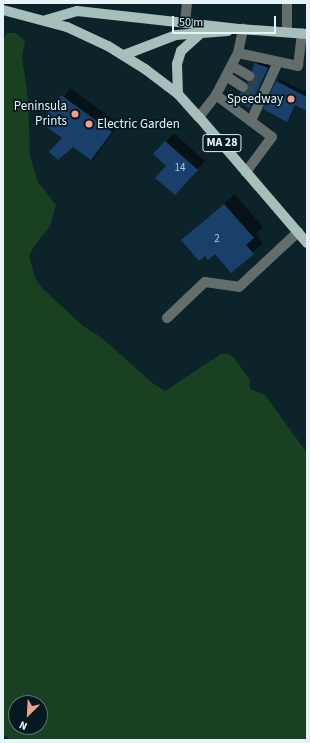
<!DOCTYPE html>
<html>
<head>
<meta charset="utf-8">
<style>
  body { margin:0 }
  #map { position:relative; width:310px; height:743px; overflow:hidden; background:#0d232a; font-family:"Source Sans 3",sans-serif }
  div>[style] { position:absolute }
  .green>* { inset:0; background:#194021 }
  .shadow>* { inset:0; background:#0007; transform-origin:0 0 }
  .building>* { inset:0; background:#19406b }
  .minor-tunnel>* { height:10px; margin-top:-5px; transform-origin:0; background:repeating-linear-gradient(90deg,#2e4249 0 10px,transparent 0 15px) }
  .minor>* { height:10px; margin:-5px; padding:0 5px; transform-origin:5px; border-radius:5px; background:#636e6c }
  .major>* { height:10px; margin:-5px; padding:0 5px; transform-origin:5px; border-radius:5px; background:#a7bfba }
  .dots>* { width:11px; height:11px; translate:-50% -50%; box-sizing:border-box; border:2px solid #041a20; border-radius:50% }
  span { translate:-50% -50%; white-space:nowrap; text-align:center; line-height:1.15; -webkit-text-stroke:3.5px #041a20; paint-order:stroke }
  .number-label { font-size:11px; color:#b3c7d5 }
  .number-label span { -webkit-text-stroke-width:0 }
  .shield-label span { padding:1px 3px; background:#041a20; border:1px solid; border-radius:3px; -webkit-text-stroke-width:0 }
  .shield-label { font-size:12px; color:#e6f4f8; font-weight:700 }
  .poi-label { font-size:13px; color:#e6f4f8 }
  .right { translate:-100% -50%; text-align:right }
  .left { translate:0 -50%; text-align:left }
  .frame { position:absolute; inset:0; border:4px solid #e6f4f8; pointer-events:none }
  .north { position:absolute; left:8px; top:695px; width:40px; height:40px; box-sizing:border-box; background:#041a20; border:1px solid #5e7176; border-radius:50%; rotate:204deg; font-size:11px; font-weight:700; line-height:16px; text-align:center; color:#e6f4f8 }
  .north::after { content:''; display:block; margin:auto; width:14px; height:18px; background:#f49d8b; clip-path:polygon(50% 0,100% 100%,50% 72%,0 100%) }
  .scale { position:absolute; left:172px; top:16px; width:104px; height:18px; box-sizing:border-box; border:2px solid #e6f4f8; border-top:0; padding-left:5px; font-size:12px; line-height:14px; white-space:nowrap; color:#e6f4f8; -webkit-text-stroke:3px #041a20; paint-order:stroke }
</style>
</head>
<body>
<div id="map">
  <div class="green">
    <i style="clip-path:polygon(evenodd,6px 33px,16px 33px,25px 41px,22px 57px,28px 99px,30px 156px,38px 182px,56px 205px,50px 226px,34px 246px,29px 256px,35px 278px,42px 288px,83px 326px,102px 338px,151px 382px,165px 391px,221px 354px,229px 354px,235px 359px,250px 380px,250px 389px,265px 395px,307px 453px,307px 740px,12px 740px,3px 735px,3px 43px,6px 33px,16px 703px,40px 703px,40px 727px,16px 727px,16px 703px)"></i>
  </div>
  <div class="shadow">
    <i style="clip-path:polygon(259px 61px,270px 65px,249px 107px,241px 93px,249px 89px,248px 82px,255px 78px,256px 64px)"></i>
    <i style="clip-path:polygon(280px 79px,303px 91px,307px 90px,307px 106px,296px 104px,287px 120px,277px 82px)"></i>
    <i style="left:70px;top:88px;width:61px;height:45px;rotate:36deg"></i>
    <i style="clip-path:polygon(174px 133px,205px 161px,183px 186px,155px 154px)"></i>
    <i style="clip-path:polygon(307px 176px,307px 186px,306px 186px)"></i>
    <i style="clip-path:polygon(235px 194px,263px 227px,256px 234px,263px 243px,231px 272px,193px 230px)"></i>
  </div>
  <div class="building">
    <i style="clip-path:polygon(255px 63px,268px 68px,249px 108px,236px 101px,240px 93px,249px 90px,247px 82px,255px 79px,252px 70px)"></i>
    <i style="clip-path:polygon(276px 81px,307px 97px,307px 111px,295px 105px,287px 122px,263px 109px)"></i>
    <i style="clip-path:polygon(61px 95px,112px 132px,91px 160px,73px 147px,58px 160px,49px 152px,62px 138px,41px 123px)"></i>
    <i style="clip-path:polygon(165px 141px,198px 170px,175px 195px,155px 178px,166px 166px,153px 154px)"></i>
    <i style="clip-path:polygon(224px 204px,254px 238px,246px 245px,254px 254px,231px 273px,215px 254px,208px 260px,205px 256px,199px 261px,181px 240px)"></i>
  </div>
  <div class="minor-tunnel">
    <i style="left:249px;top:76px;width:14px;rotate:34deg"></i>
    <i style="left:243px;top:87px;width:15px;rotate:32deg"></i>
  </div>
  <div class="minor">
    <i style="left:287px;top:3px;width:29px;rotate:90deg"></i>
    <i style="left:185px;top:22px;width:19px;rotate:-84deg"></i>
    <i style="left:238px;top:53px;width:25px;rotate:-78deg"></i>
    <i style="left:232px;top:66px;width:20px;rotate:30deg"></i>
    <i style="left:226px;top:76px;width:20px;rotate:33deg"></i>
    <i style="left:216px;top:95px;width:47px;rotate:-62.4deg"></i>
    <i style="left:238px;top:53px;width:61px;rotate:12.2deg"></i>
    <i style="left:298px;top:66px;width:33px;rotate:-83deg"></i>
    <i style="left:199px;top:117px;width:28px;rotate:-52deg"></i>
    <i style="left:216px;top:95px;width:70px;rotate:36.9deg"></i>
    <i style="left:272px;top:137px;width:44px;rotate:126.6deg"></i>
    <i style="left:251px;top:121px;width:65px;rotate:-65.4deg"></i>
    <i style="left:167px;top:318px;width:52px;rotate:-43.5deg"></i>
    <i style="left:205px;top:282px;width:34px;rotate:8deg"></i>
    <i style="left:239px;top:287px;width:81px;rotate:-43deg"></i>
  </div>
  <div class="major">
    <i style="left:3px;top:10px;width:66px;rotate:14.9deg"></i>
    <i style="left:67px;top:27px;width:45px;rotate:24.9deg"></i>
    <i style="left:108px;top:46px;width:44px;rotate:31.9deg"></i>
    <i style="left:145px;top:69px;width:41px;rotate:37.1deg"></i>
    <i style="left:178px;top:94px;width:31px;rotate:48deg"></i>
    <i style="left:199px;top:117px;width:166px;rotate:49.4deg"></i>
    <i style="left:46px;top:20px;width:32px;rotate:-16deg"></i>
    <i style="left:77px;top:11px;width:163px;rotate:6.3deg"></i>
    <i style="left:239px;top:29px;width:68px;rotate:4.2deg"></i>
    <i style="left:124px;top:55px;width:56px;rotate:-21deg"></i>
    <i style="left:176px;top:35px;width:52px;rotate:-4.4deg"></i>
    <i style="left:178px;top:94px;width:30px;rotate:-92deg"></i>
    <i style="left:177px;top:64px;width:14px;rotate:-73deg"></i>
    <i style="left:181px;top:51px;width:25px;rotate:-42deg"></i>
  </div>
  <div class="dots">
    <i style="left:291px;top:99px;background:#f49d8b"></i>
    <i style="left:75px;top:114px;background:#f49d8b"></i>
    <i style="left:89px;top:124px;background:#f49d8b"></i>
  </div>
  <div class="number-label">
    <span style="left:180px;top:168px">14</span>
    <span style="left:217px;top:239px">2</span>
  </div>
  <div class="shield-label">
    <span style="left:222px;top:143px">MA 28</span>
  </div>
  <div class="poi-label">
    <span class="right" style="left:283px;top:99px">Speedway</span>
    <span class="right" style="left:67px;top:114px">Peninsula<br>Prints</span>
    <span class="left" style="left:97px;top:124px">Electric Garden</span>
  </div>
  <div class="frame"></div>
  <div class="north">N</div>
  <div class="scale">50 m</div>
</div>
</body>
</html>
